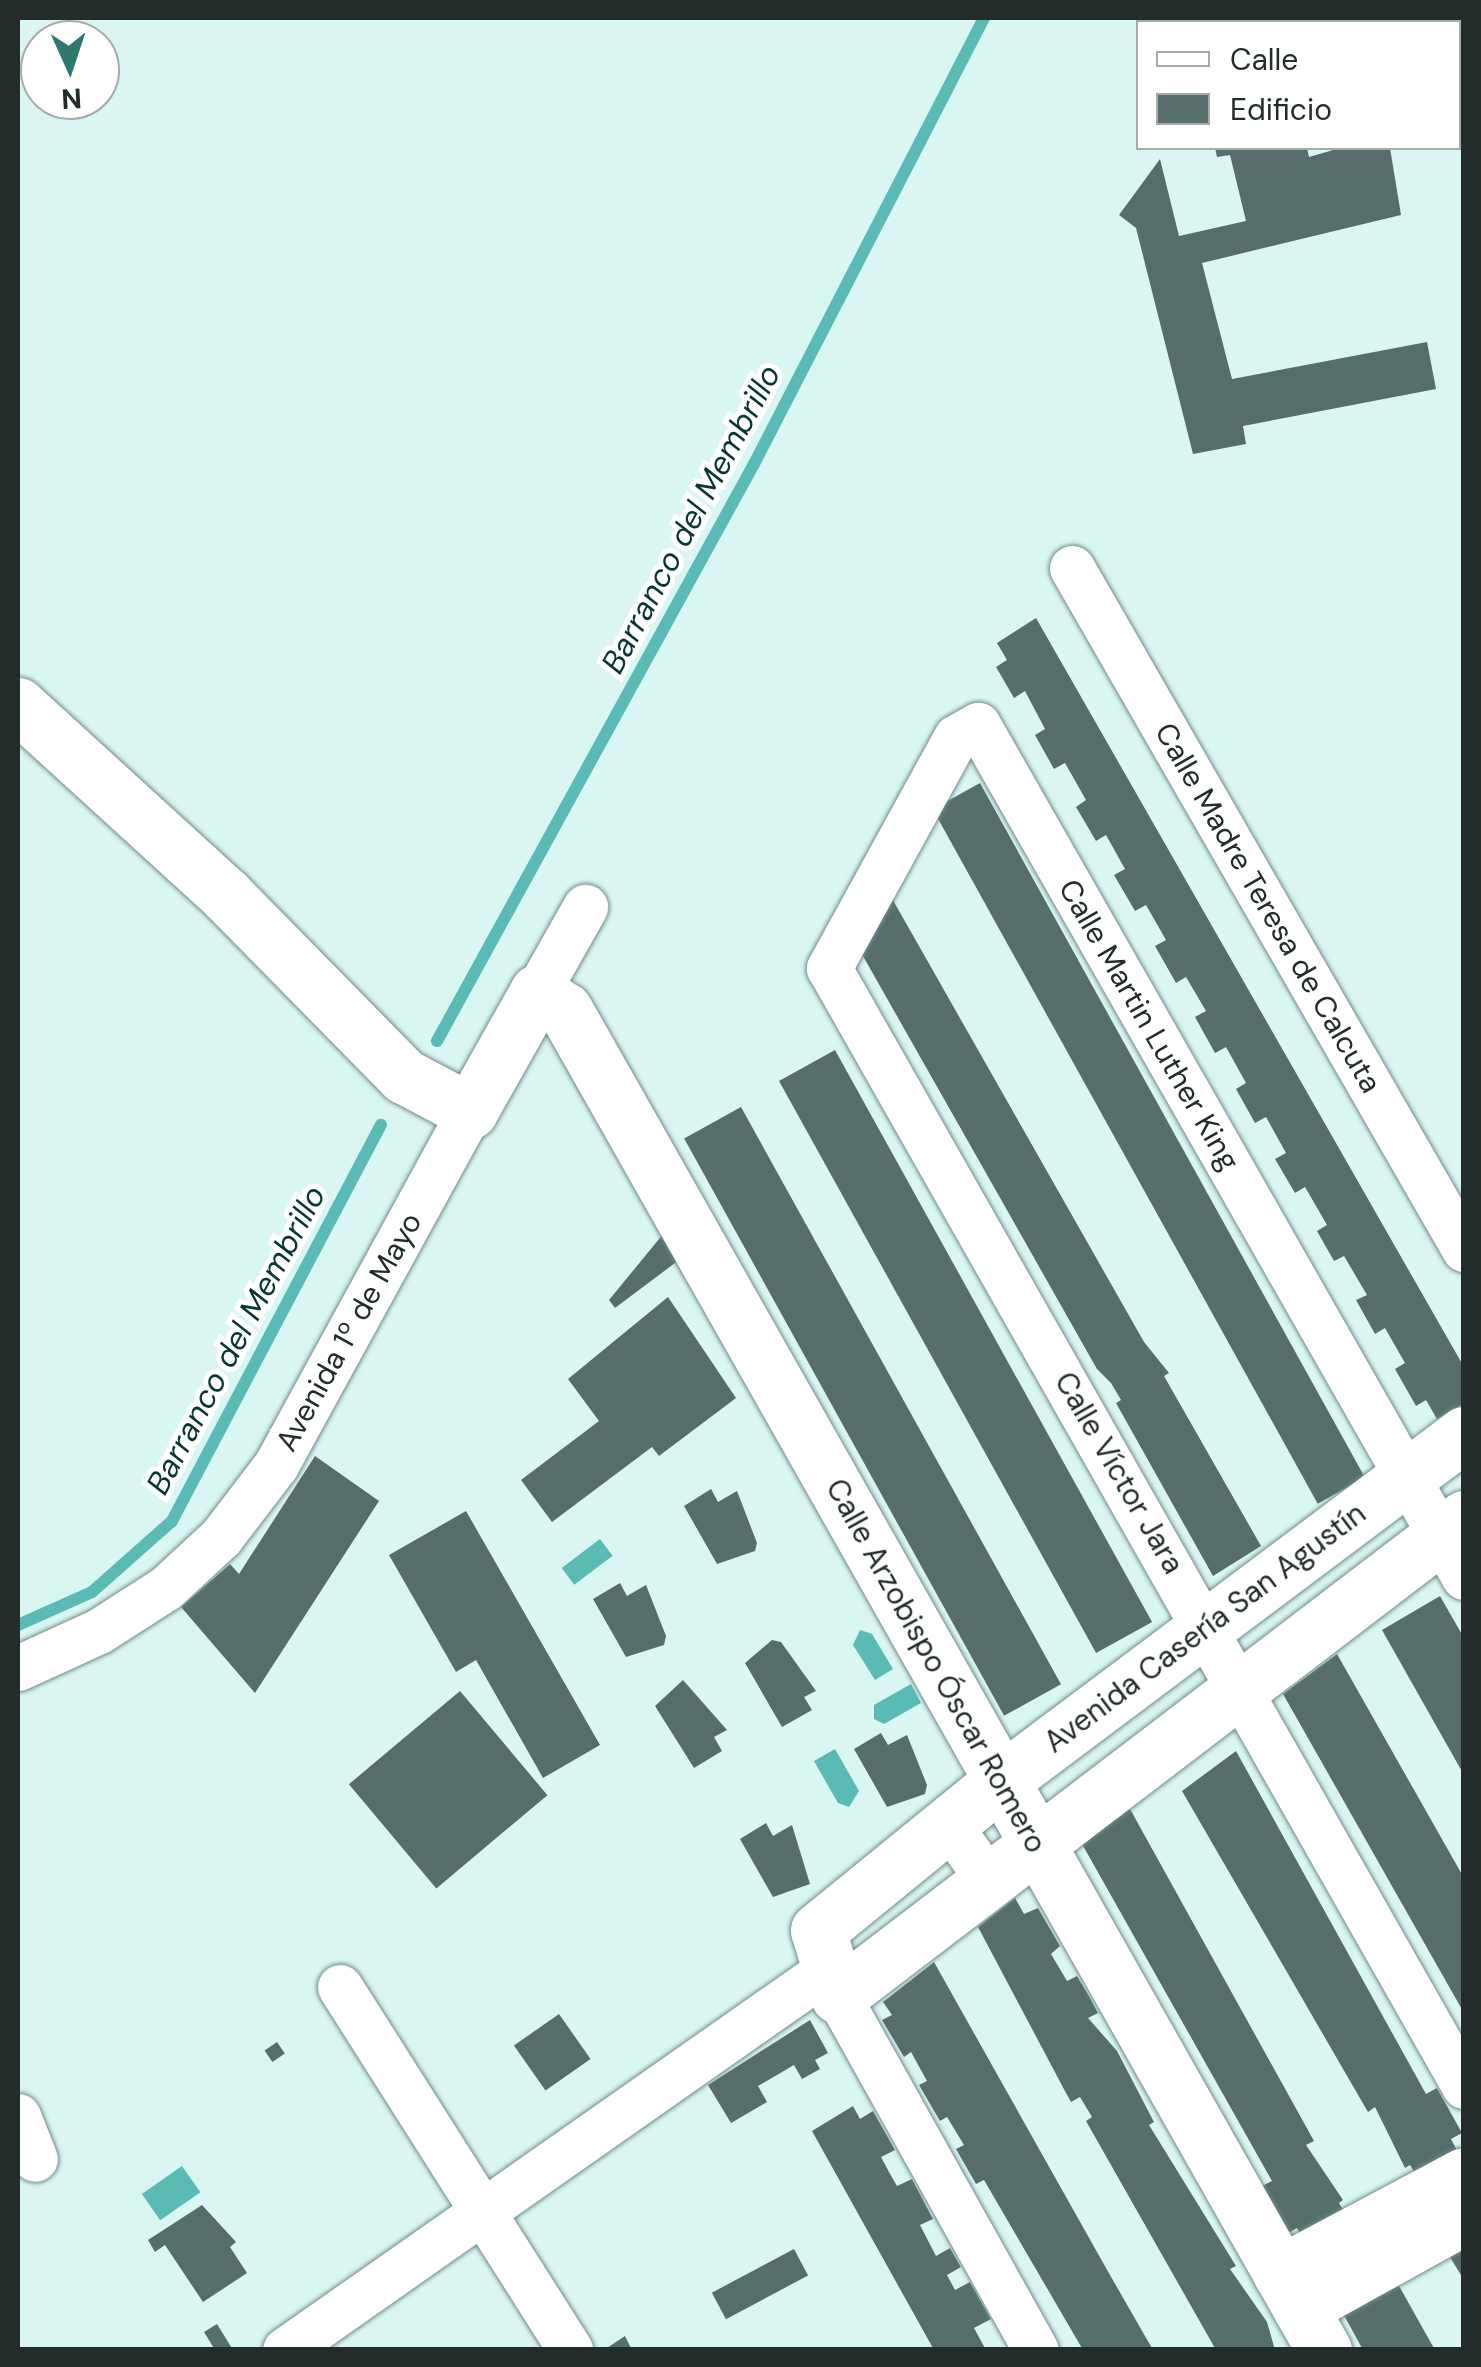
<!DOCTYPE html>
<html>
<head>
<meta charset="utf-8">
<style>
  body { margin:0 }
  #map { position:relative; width:1481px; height:2367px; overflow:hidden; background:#daf6f3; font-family:"DM Sans",sans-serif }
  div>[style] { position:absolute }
  .water>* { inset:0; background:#59bbb4; transform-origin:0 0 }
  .stream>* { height:12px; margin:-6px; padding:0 6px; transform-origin:6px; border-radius:6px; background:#59bbb4 }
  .building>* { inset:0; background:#556e6c; transform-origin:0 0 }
  .roads { filter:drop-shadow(0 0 2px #708b88) drop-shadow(0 0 2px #708b88) }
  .street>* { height:45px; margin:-22.5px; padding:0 22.5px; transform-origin:22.5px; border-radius:22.5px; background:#fff }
  .secondary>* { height:55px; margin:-27.5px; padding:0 27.5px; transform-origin:27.5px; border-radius:27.5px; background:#fff }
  span { translate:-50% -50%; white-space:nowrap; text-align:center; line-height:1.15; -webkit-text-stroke:10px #fff; paint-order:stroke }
  .street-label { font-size:30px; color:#212c2b }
  .water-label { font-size:32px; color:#063734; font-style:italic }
  .frame { position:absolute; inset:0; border:20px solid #212c2b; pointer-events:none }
  .legend { position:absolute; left:1136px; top:20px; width:325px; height:130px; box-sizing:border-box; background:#fff; border:2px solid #a6abaa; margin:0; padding:12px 18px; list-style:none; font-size:30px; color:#212c2b }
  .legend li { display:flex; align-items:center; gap:20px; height:50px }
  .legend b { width:50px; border:2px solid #a6abaa }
  .north { position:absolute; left:20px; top:20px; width:100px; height:100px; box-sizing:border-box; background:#fff; border:2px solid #a6abaa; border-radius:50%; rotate:177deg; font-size:28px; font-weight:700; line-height:40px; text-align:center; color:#212c2b }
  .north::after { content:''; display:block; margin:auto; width:35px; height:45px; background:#2f7872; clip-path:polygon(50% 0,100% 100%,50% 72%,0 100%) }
</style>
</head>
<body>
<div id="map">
  <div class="water">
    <i style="left:600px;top:1539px;width:21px;height:48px;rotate:53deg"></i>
    <i style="clip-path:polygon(860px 1630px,872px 1634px,893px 1669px,875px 1680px,853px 1645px)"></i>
    <i style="clip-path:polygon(911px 1684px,921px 1703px,884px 1724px,874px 1719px,874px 1705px)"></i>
    <i style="clip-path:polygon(835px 1749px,859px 1791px,849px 1807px,838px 1803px,814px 1761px)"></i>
    <i style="left:182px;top:2166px;width:32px;height:49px;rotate:55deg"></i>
  </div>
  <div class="stream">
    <i style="left:437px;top:1041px;width:658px;rotate:-61.22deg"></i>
    <i style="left:754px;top:464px;width:502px;rotate:-62.72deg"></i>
    <i style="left:18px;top:1625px;width:81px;rotate:-24deg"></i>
    <i style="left:92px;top:1592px;width:107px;rotate:-41.6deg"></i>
    <i style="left:172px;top:1521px;width:448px;rotate:-62.2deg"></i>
  </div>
  <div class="building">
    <i style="clip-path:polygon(1215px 148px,1307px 148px,1309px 157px,1340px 148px,1390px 148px,1401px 215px,1202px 263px,1232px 379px,1427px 342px,1436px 389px,1243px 426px,1246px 444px,1193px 454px,1136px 228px,1119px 215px,1160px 159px,1179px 236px,1246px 221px,1230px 155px,1217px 157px)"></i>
    <i style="clip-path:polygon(1036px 618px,1464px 1367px,1464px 1404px,1437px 1419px,1426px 1400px,1416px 1406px,1395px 1369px,1405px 1363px,1385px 1328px,1375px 1334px,1356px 1300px,1367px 1295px,1344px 1256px,1334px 1261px,1317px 1231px,1327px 1225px,1305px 1187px,1295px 1193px,1275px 1159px,1286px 1153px,1266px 1117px,1255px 1123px,1236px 1089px,1246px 1083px,1226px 1047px,1215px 1053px,1195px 1017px,1206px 1011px,1186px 977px,1176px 983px,1155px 946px,1166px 940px,1146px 905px,1135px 911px,1114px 875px,1125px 869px,1106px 835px,1096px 841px,1076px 807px,1086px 800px,1065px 763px,1054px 769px,1035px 735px,1045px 729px,1025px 691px,1014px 698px,996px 667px,1007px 660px,997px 643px)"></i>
    <i style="left:980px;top:783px;width:794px;height:54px;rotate:61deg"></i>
    <i style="clip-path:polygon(890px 895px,1144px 1342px,1169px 1373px,1164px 1376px,1261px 1546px,1213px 1576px,1116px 1403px,1121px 1400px,1111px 1383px,1097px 1369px,859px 949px)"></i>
    <i style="left:835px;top:1050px;width:654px;height:64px;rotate:61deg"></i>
    <i style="left:741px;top:1107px;width:660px;height:65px;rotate:61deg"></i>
    <i style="clip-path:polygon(664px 1233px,679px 1260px,615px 1308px,609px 1300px)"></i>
    <i style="clip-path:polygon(668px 1297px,736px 1398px,659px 1456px,652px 1447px,552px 1522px,521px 1480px,599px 1421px,568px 1379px)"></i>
    <i style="clip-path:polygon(315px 1456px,379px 1501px,255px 1693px,181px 1607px,230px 1564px,239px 1574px)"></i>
    <i style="clip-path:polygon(711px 1489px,718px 1502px,737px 1491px,757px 1543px,755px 1551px,717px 1564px,684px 1506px)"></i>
    <i style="clip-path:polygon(466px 1511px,600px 1745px,543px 1778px,476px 1660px,456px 1672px,389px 1555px)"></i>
    <i style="clip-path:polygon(620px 1583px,627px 1596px,646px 1585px,666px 1636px,664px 1645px,626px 1657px,593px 1599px)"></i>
    <i style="clip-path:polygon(1440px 1596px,1464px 1638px,1464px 1775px,1382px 1630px)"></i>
    <i style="clip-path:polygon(772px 1640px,781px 1642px,816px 1691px,804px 1697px,812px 1710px,782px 1727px,745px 1663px)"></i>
    <i style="clip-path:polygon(1337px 1654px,1464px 1878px,1464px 2013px,1283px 1694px)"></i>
    <i style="clip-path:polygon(683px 1680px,727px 1730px,714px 1737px,722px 1751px,694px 1768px,655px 1706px)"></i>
    <i style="left:460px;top:1691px;width:136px;height:145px;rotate:50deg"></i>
    <i style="clip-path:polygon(881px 1733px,888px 1745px,907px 1735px,927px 1785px,925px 1794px,887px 1807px,854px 1749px)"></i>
    <i style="clip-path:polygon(1236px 1751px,1426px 2094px,1437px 2088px,1462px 2133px,1451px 2139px,1459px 2154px,1418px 2178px,1410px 2165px,1405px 2168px,1375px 2107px,1368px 2112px,1182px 1791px)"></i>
    <i style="clip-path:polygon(1130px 1809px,1314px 2141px,1306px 2145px,1343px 2200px,1339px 2203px,1348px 2218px,1305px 2242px,1297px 2228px,1287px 2234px,1260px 2187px,1272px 2181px,1082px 1844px)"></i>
    <i style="clip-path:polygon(766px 1823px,773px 1836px,792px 1825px,810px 1884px,773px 1897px,740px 1839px)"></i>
    <i style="clip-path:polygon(1015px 1898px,1024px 1914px,1038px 1908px,1060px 1946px,1051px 1954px,1067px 1981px,1077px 1976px,1089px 1996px,1098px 2013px,1088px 2018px,1117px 2051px,1154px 2122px,1149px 2125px,1236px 2266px,1230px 2269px,1267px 2322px,1275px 2350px,1216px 2350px,1086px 2121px,1092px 2117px,1080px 2097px,1071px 2102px,1066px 2093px,978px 1927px)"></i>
    <i style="clip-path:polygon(934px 1962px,1106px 2268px,1153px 2350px,1083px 2350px,984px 2180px,976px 2184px,956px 2149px,964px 2145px,947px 2117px,940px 2121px,919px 2085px,927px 2081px,911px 2052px,904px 2057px,882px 2020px,892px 2015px,883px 2002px)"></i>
    <i style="left:559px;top:2014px;width:55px;height:55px;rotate:55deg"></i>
    <i style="clip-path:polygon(810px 2020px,828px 2053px,815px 2060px,820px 2069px,802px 2079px,794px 2065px,758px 2086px,767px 2102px,731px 2123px,708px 2085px)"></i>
    <i style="left:277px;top:2042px;width:14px;height:15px;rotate:56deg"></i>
    <i style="clip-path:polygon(853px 2106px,860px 2119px,873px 2111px,895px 2150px,881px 2157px,889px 2172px,897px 2186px,912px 2179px,933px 2219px,920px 2225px,936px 2256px,950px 2248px,961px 2267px,947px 2275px,955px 2290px,970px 2282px,991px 2319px,974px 2328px,986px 2350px,934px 2350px,812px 2131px)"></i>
    <i style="clip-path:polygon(202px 2205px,236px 2242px,230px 2247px,247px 2273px,203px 2302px,165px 2245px,155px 2252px,148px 2240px)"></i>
    <i style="clip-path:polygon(1464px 2238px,1464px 2280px,1445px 2249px)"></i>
    <i style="left:794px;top:2249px;width:30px;height:93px;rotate:62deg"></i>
    <i style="clip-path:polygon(1394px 2277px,1435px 2350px,1363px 2350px,1340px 2308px)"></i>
    <i style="clip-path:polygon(217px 2324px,233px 2350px,215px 2350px,204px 2332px)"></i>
    <i style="clip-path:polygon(625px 2336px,632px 2350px,604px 2350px)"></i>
  </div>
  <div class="roads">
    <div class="street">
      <i style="left:1072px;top:568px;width:786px;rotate:60.07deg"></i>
      <i style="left:537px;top:992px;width:98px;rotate:-60.5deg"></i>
      <i style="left:1464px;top:1577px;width:981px;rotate:-119.7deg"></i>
      <i style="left:978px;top:725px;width:25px;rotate:151deg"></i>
      <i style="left:956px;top:737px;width:264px;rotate:118.8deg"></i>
      <i style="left:829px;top:968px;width:1286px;rotate:60.4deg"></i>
      <i style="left:18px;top:1668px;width:89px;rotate:-24.6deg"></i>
      <i style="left:99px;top:1631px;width:80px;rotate:-32.7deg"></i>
      <i style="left:166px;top:1588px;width:75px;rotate:-42.8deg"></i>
      <i style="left:221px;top:1537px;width:91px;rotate:-52.6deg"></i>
      <i style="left:276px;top:1465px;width:404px;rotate:-61.3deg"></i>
      <i style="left:950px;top:1826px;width:67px;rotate:54.7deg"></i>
      <i style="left:340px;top:1987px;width:430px;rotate:57.6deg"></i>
      <i style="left:838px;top:1996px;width:406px;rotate:60.8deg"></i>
      <i style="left:18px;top:2116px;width:46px;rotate:68.4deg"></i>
      <i style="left:285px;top:2350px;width:666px;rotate:-35.03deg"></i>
    </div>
    <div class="secondary">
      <i style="left:18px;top:705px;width:282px;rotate:42.4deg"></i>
      <i style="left:226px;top:895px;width:254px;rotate:45.5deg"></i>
      <i style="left:404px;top:1076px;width:75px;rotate:27.9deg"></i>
      <i style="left:470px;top:1111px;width:137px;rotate:-60.6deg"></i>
      <i style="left:537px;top:992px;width:33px;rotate:33deg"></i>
      <i style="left:565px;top:1010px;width:1540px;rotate:60.47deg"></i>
      <i style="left:1464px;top:1434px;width:579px;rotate:143.15deg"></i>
      <i style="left:1001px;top:1781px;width:236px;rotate:140.8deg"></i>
      <i style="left:818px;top:1930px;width:69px;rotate:73.1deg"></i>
      <i style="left:838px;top:1996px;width:788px;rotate:-37.36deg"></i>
      <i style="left:1280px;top:2273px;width:208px;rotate:-28deg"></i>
      <i style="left:1300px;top:2308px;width:177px;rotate:-29deg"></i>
    </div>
  </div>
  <div class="street-label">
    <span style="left:1268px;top:908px;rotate:60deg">Calle Madre Teresa de Calcuta</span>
    <span style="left:1149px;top:1025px;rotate:60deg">Calle Martin Luther King</span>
    <span style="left:349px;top:1332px;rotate:-61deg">Avenida 1º de Mayo</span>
    <span style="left:1119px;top:1473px;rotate:60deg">Calle Víctor Jara</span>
    <span style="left:1205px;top:1628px;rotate:-37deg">Avenida Casería San Agustín</span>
    <span style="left:936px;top:1666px;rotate:61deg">Calle Arzobispo Óscar Romero</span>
  </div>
  <div class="water-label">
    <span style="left:691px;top:519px;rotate:-62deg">Barranco del Membrillo</span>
    <span style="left:236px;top:1340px;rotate:-62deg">Barranco del Membrillo</span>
  </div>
  <div class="frame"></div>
  <ul class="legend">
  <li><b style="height:12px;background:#fff"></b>Calle</li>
  <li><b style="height:28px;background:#556e6c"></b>Edificio</li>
  </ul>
  <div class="north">N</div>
</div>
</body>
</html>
